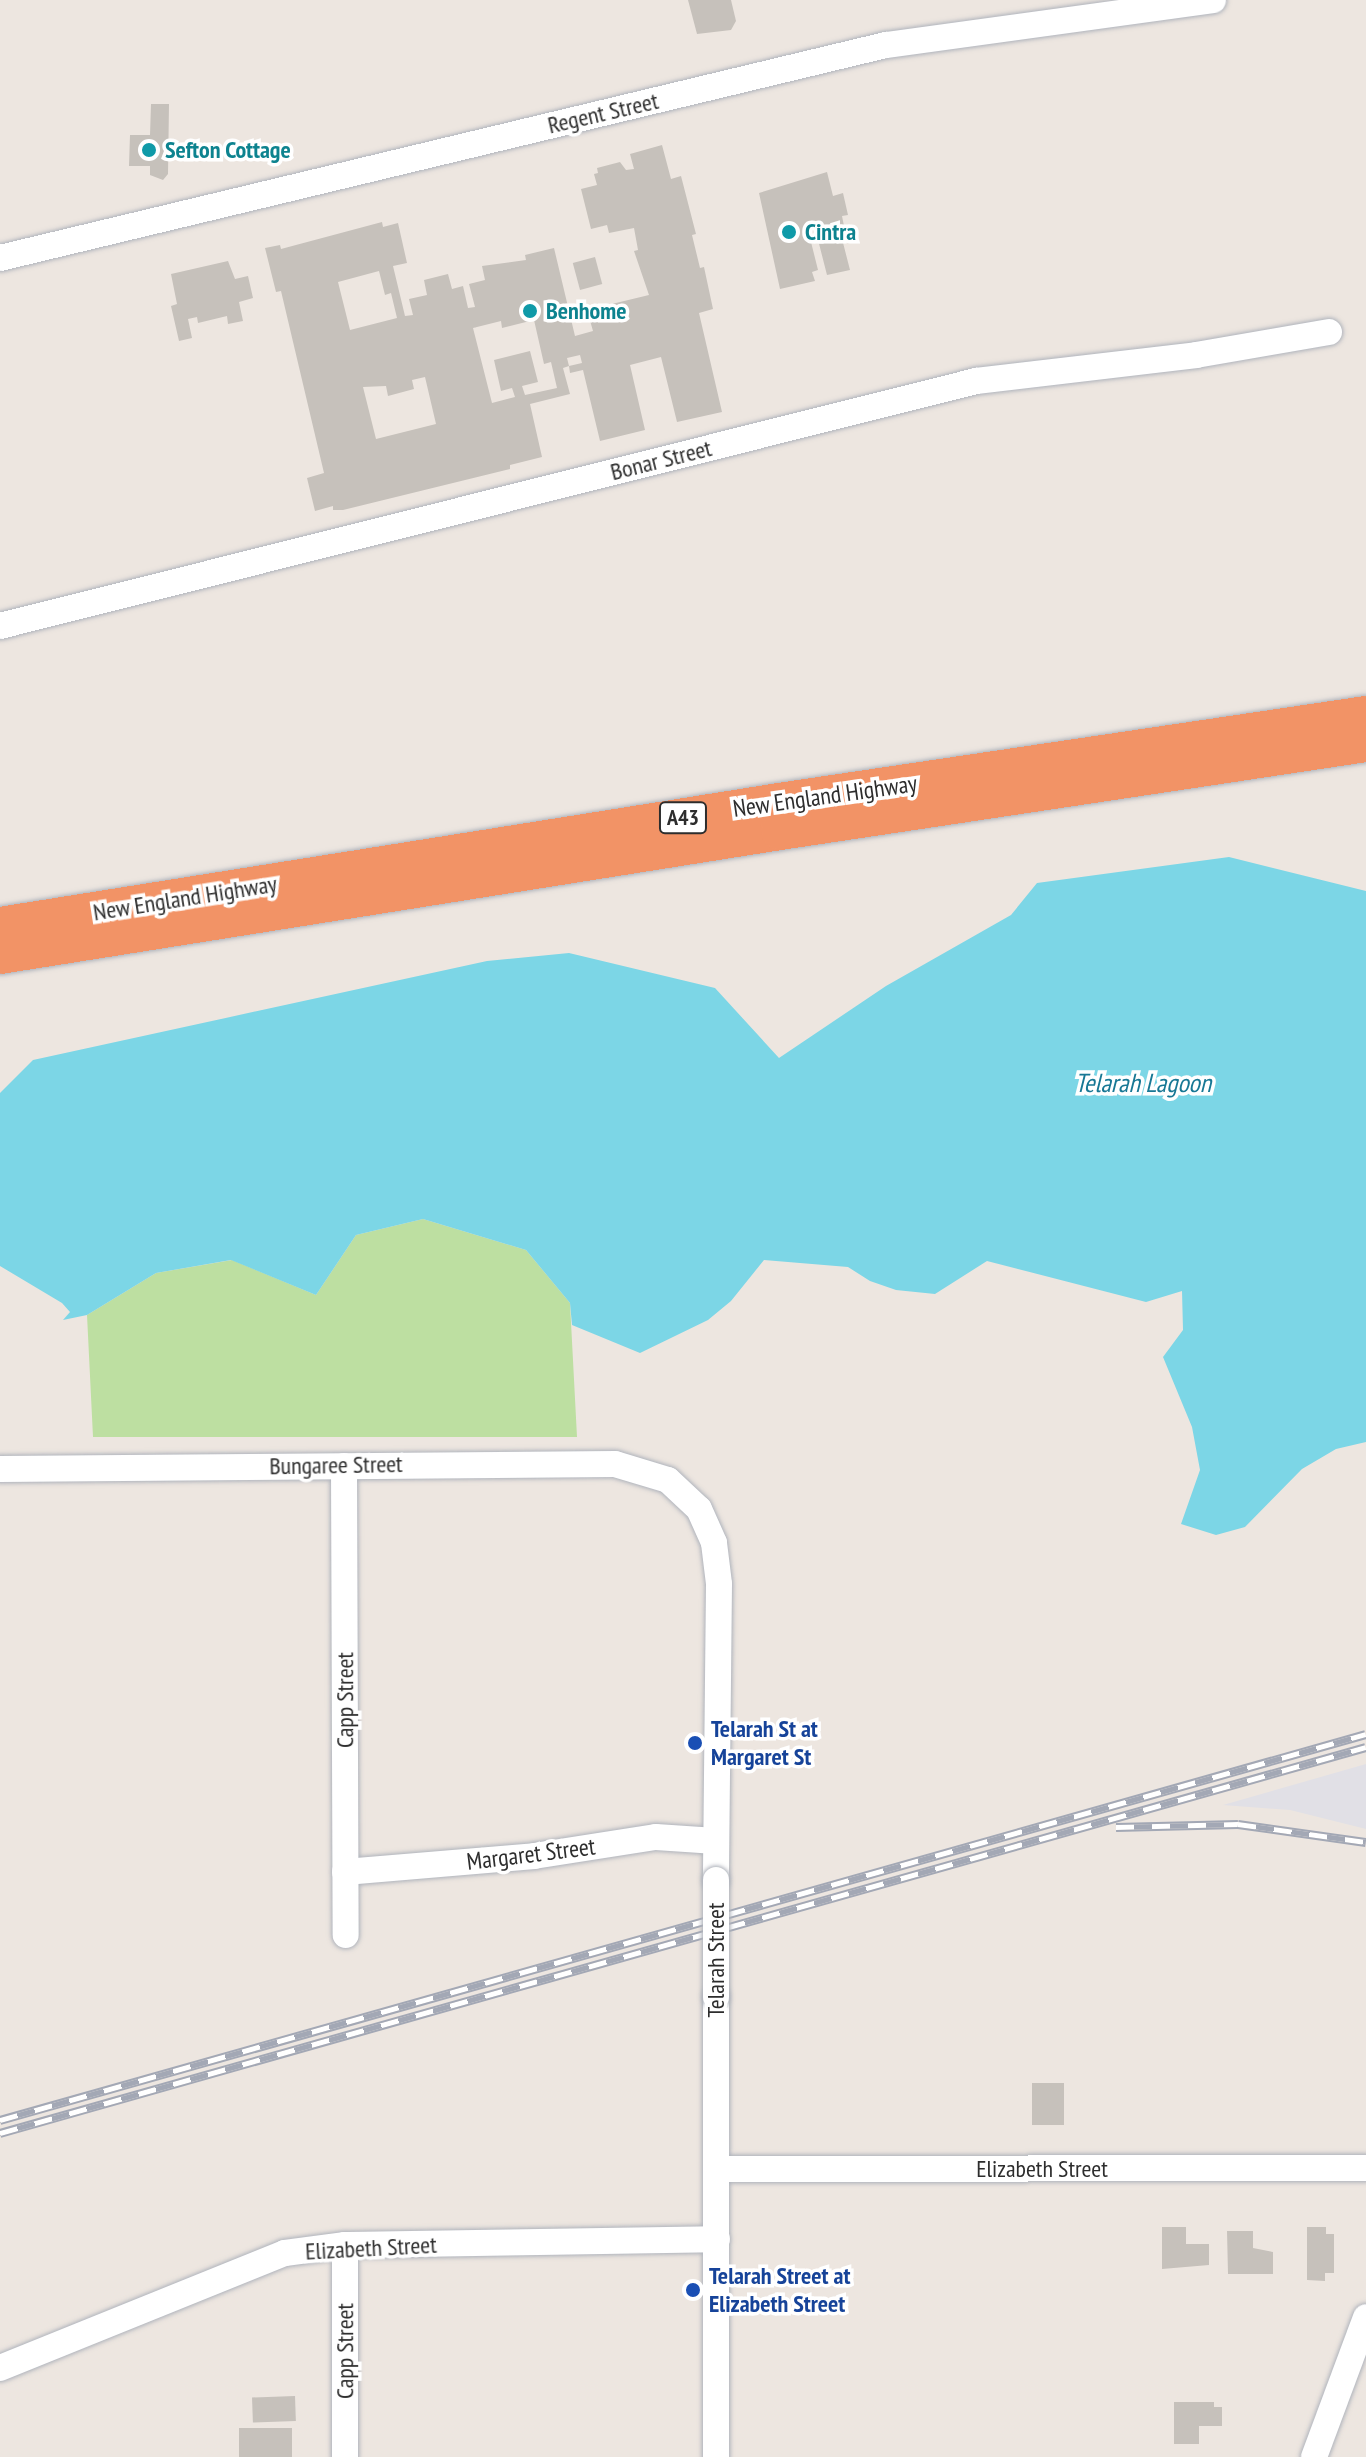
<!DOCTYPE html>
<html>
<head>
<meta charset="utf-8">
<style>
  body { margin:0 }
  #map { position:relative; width:1366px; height:2457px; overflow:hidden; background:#ede6e0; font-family:"PT Sans Narrow",sans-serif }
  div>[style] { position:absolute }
  .industrial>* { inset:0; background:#e1e0e6 }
  .green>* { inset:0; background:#bddfa1 }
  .water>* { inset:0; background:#7cd6e6 }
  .building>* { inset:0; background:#c6c1bb; transform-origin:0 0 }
  .roads { filter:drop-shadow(0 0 2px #b0b4bc) drop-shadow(0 0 2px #b0b4bc) }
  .minor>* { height:26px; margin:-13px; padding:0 13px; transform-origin:13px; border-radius:13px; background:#fff }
  .highway>* { height:38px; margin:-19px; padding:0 19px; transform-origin:19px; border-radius:19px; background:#f29366 }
  .rail>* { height:9px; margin-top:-4.5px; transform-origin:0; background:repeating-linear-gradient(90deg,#fff 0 18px,#a3a8b5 0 36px); box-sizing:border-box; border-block:2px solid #a3a8b5 }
  .bridges { filter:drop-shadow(0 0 2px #b0b4bc) drop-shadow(0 0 2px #b0b4bc) }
  .minor-bridge>* { height:26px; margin:-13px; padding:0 13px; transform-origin:13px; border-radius:13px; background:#fff }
  .dots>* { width:22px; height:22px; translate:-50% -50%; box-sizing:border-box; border:4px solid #fff; border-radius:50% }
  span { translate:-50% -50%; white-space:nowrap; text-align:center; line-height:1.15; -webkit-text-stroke:7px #fff; paint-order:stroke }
  .shield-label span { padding:2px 6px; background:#fff; border:2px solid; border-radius:6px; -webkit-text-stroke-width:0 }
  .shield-label { font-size:22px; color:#2d2d2d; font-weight:700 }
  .street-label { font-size:24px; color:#2d2d2d }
  .culture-label { font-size:24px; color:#0d838f; font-weight:700 }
  .left { translate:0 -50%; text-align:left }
  .transit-label { font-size:24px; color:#164399; font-weight:700 }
  .water-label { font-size:26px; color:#187895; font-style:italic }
</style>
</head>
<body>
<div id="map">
  <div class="industrial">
    <i style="clip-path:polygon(1366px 1764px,1366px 1829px,1290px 1810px,1223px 1805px)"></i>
  </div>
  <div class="green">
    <i style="clip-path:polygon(423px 1219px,526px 1250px,570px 1303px,577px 1437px,93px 1437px,87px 1315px,156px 1273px,232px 1260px,316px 1295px,356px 1235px)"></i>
  </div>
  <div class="water">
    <i style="clip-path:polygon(1229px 857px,1366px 891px,1366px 1442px,1336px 1449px,1302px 1469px,1245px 1527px,1216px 1535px,1181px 1524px,1200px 1470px,1192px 1427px,1163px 1357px,1183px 1330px,1182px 1291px,1146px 1302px,987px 1261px,935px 1294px,896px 1290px,870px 1281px,848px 1267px,764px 1260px,731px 1301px,708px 1320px,640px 1353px,572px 1325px,570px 1303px,526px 1250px,423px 1219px,356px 1235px,316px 1295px,231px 1260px,156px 1273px,87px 1315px,63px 1320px,70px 1312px,62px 1303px,0 1266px,0 1093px,33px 1060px,487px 961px,569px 953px,715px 988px,779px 1058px,886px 986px,1011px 915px,1037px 883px)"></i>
  </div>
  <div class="building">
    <i style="clip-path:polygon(688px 0,731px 0,736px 21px,731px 30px,697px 34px)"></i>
    <i style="clip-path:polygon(151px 104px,169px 104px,168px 174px,163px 180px,150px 175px,150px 166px,129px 166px,130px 135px,150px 135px)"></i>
    <i style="clip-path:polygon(evenodd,662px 145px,671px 179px,681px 176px,696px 234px,692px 235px,700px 268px,704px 267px,713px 309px,699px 313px,722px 412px,677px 422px,661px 357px,630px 365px,645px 430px,600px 441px,583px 370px,570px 373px,569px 366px,563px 368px,570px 394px,530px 404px,542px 457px,510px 465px,510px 469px,343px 510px,333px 510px,333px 506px,315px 511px,307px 478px,324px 473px,281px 291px,276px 292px,265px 248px,280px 245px,281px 249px,382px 222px,383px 227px,398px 223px,407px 263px,393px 266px,405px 316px,413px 315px,409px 299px,427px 295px,424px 280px,448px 274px,452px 289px,463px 286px,468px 308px,475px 307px,469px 284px,485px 280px,482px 266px,526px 260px,525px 255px,554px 248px,575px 336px,593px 331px,587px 310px,649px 295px,634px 251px,638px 250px,634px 228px,609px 233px,607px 225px,591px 229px,581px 189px,597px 185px,594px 174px,598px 173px,597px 168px,620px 162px,626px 170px,634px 169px,630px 154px,662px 145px,379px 271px,385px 295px,391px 293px,397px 318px,350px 330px,338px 282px,379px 271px,662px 145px,534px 320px,544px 364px,551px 362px,557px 388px,525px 395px,522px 386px,538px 382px,530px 351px,494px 360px,501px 391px,512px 388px,515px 397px,492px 403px,473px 328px,501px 321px,502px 328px,534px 320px,662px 145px,580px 355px,582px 363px,569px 366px,567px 358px,580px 355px,662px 145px,425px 377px,436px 424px,376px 439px,363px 387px,386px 386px,388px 396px,414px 389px,412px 380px,425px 377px)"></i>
    <i style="clip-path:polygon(827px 172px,833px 196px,843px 193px,848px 215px,842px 216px,844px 226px,839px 227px,850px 270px,827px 275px,815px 228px,808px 230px,818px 270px,812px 272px,815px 281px,780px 289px,759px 193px)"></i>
    <i style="left:595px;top:257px;width:28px;height:23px;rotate:75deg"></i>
    <i style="clip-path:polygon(228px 261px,235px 279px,248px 276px,253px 298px,239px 302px,243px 321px,228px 324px,227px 316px,198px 323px,197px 317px,188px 319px,192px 338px,179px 341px,171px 306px,177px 304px,171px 274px)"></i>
    <i style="left:1064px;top:2083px;width:42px;height:32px;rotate:90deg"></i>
    <i style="clip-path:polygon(1162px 2227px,1186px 2227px,1186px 2244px,1209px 2244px,1209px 2265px,1162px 2269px)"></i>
    <i style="clip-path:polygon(1307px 2227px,1326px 2227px,1326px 2234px,1334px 2234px,1334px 2273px,1325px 2273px,1325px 2281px,1307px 2280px)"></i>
    <i style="clip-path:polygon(1227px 2231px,1253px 2231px,1253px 2248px,1273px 2252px,1273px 2274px,1228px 2274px)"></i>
    <i style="left:295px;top:2396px;width:25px;height:43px;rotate:88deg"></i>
    <i style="clip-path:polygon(1174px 2402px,1214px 2402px,1214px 2407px,1222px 2407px,1222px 2426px,1199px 2426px,1199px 2444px,1174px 2444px)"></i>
    <i style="left:239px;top:2428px;width:53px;height:29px"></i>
  </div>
  <div class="roads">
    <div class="minor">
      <i style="left:0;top:258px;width:911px;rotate:-13.52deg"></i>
      <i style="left:886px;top:45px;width:330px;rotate:-7.8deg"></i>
      <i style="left:0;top:626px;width:1006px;rotate:-14.09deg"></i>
      <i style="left:976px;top:381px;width:222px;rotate:-6.7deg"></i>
      <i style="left:1196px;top:355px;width:135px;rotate:-9.8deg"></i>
      <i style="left:344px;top:1466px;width:469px;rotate:89.8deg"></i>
      <i style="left:0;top:1469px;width:615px;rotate:-0.47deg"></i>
      <i style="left:615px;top:1464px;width:55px;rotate:16.8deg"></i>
      <i style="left:668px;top:1480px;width:42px;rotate:43.1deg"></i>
      <i style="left:699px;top:1509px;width:37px;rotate:66deg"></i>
      <i style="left:714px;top:1543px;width:41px;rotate:83deg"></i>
      <i style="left:719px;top:1584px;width:296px;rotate:90.6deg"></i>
      <i style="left:345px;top:1872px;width:190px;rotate:-4.8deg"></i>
      <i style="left:534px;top:1856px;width:123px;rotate:-8.9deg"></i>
      <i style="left:656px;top:1837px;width:60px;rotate:3.8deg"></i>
      <i style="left:716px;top:1997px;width:460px;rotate:90deg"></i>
      <i style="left:717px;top:2169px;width:649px;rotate:-0.09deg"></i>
      <i style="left:345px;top:2245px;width:212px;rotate:90deg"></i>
      <i style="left:0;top:2368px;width:307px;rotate:-22deg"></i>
      <i style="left:285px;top:2253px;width:61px;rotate:-7.6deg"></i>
      <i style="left:345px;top:2245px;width:372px;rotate:-0.9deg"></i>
      <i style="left:1314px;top:2457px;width:149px;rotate:-69.6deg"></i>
    </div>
    <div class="highway">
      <i style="left:0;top:926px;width:789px;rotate:-9.04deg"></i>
      <i style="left:779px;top:802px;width:593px;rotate:-8.43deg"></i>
      <i style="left:0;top:955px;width:790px;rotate:-9.03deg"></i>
      <i style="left:780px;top:831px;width:593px;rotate:-8.54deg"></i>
    </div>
  </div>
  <div class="rail">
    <i style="left:1116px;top:1827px;width:122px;rotate:-1.4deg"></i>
    <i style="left:1238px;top:1824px;width:129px;rotate:8deg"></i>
    <i style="left:0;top:2120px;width:1419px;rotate:-15.78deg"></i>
    <i style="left:0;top:2133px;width:1419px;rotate:-15.78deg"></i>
  </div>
  <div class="bridges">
    <div class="minor-bridge">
      <i style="left:716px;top:1997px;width:117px;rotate:-90deg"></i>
    </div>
  </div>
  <div class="dots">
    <i style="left:149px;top:150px;background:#0f9aa8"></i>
    <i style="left:789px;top:232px;background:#0f9aa8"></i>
    <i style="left:530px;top:311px;background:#0f9aa8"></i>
    <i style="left:695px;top:1743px;background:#1a4fb4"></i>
    <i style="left:693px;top:2290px;background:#1a4fb4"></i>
  </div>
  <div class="shield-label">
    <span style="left:683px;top:818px">A43</span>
  </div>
  <div class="street-label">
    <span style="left:603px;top:113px;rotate:-13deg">Regent Street</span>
    <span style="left:661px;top:460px;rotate:-14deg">Bonar Street</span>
    <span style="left:825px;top:796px;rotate:-8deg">New England Highway</span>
    <span style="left:185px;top:898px;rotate:-9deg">New England Highway</span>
    <span style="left:336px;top:1465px;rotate:-1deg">Bungaree Street</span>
    <span style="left:345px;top:1700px;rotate:-90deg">Capp Street</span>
    <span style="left:531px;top:1854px;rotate:-7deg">Margaret Street</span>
    <span style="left:716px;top:1960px;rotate:-90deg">Telarah Street</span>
    <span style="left:1042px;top:2169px">Elizabeth Street</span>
    <span style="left:371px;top:2248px;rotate:-3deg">Elizabeth Street</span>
    <span style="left:345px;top:2351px;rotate:-90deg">Capp Street</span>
  </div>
  <div class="culture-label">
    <span class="left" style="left:165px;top:150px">Sefton Cottage</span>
    <span class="left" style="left:805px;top:232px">Cintra</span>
    <span class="left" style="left:546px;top:311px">Benhome</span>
  </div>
  <div class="transit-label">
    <span class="left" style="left:711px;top:1743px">Telarah St at<br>Margaret St</span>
    <span class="left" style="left:709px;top:2290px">Telarah Street at<br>Elizabeth Street</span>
  </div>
  <div class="water-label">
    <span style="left:1143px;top:1083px">Telarah Lagoon</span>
  </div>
</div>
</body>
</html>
